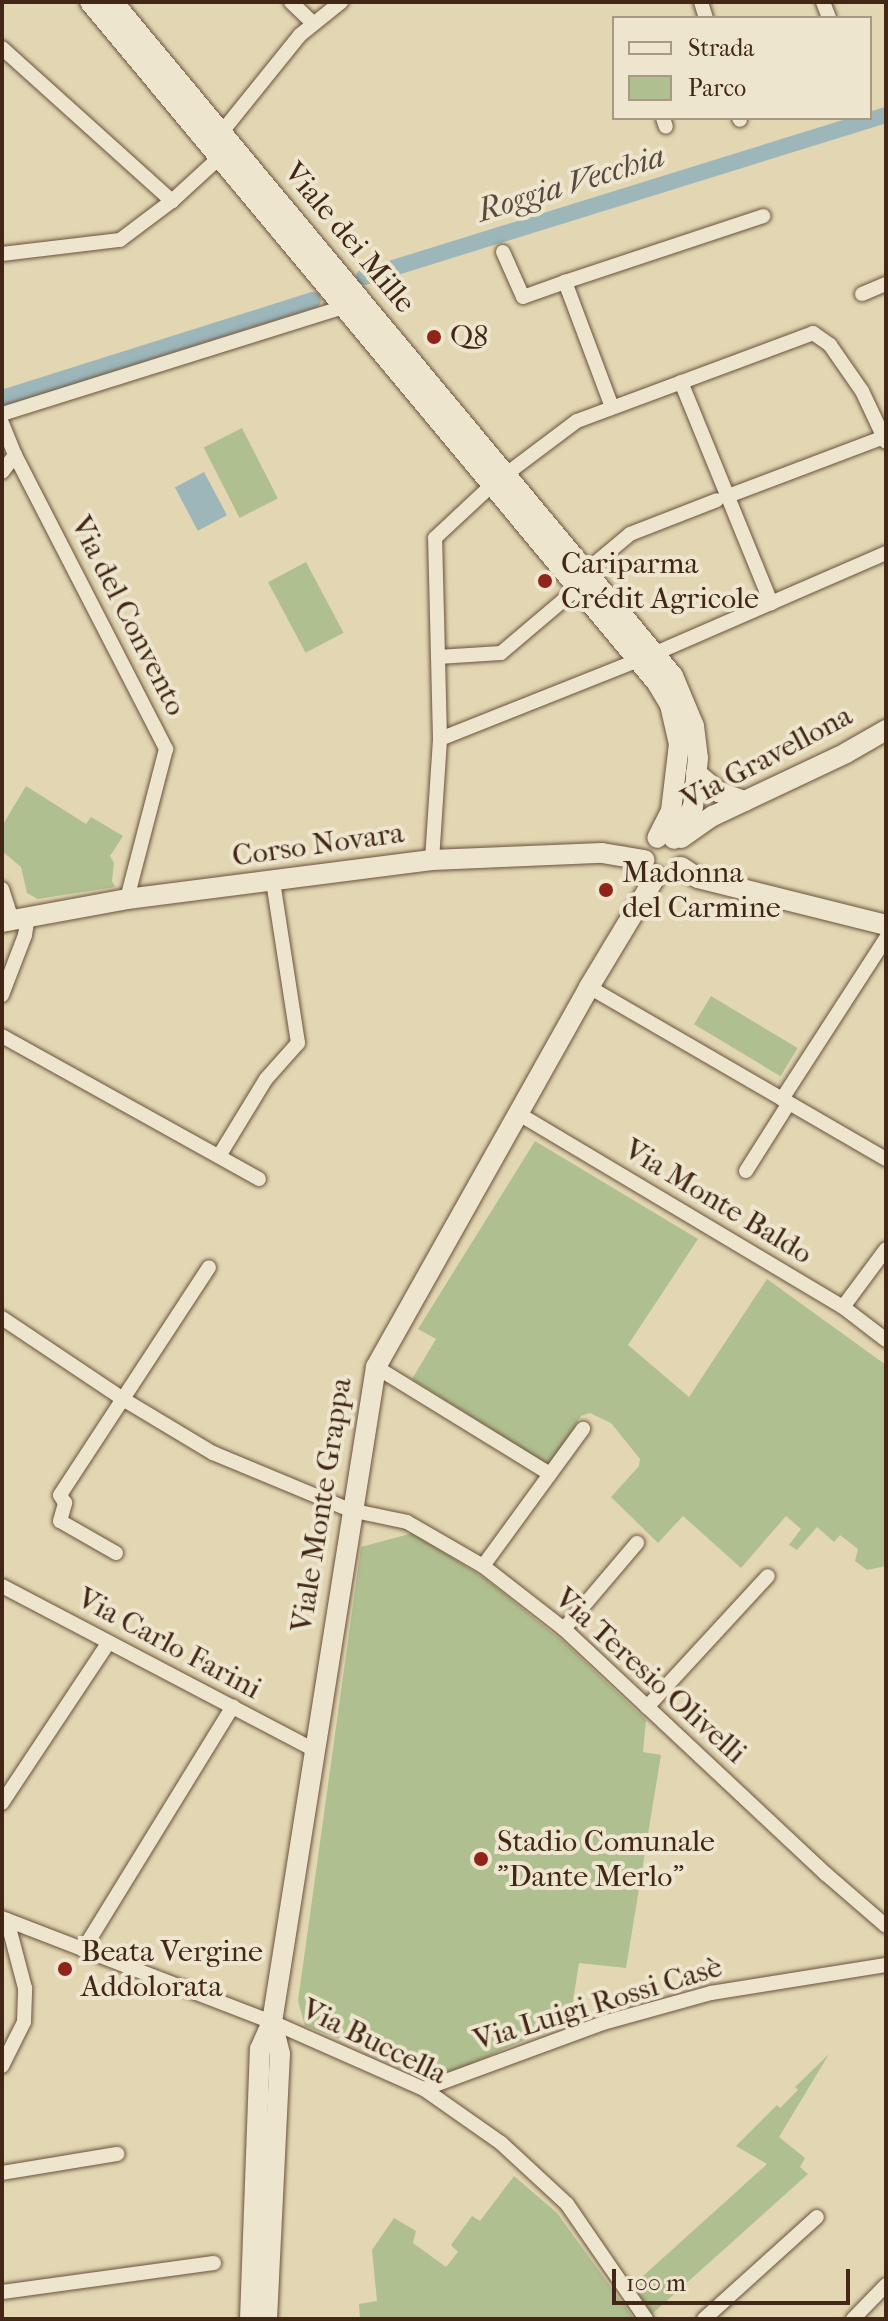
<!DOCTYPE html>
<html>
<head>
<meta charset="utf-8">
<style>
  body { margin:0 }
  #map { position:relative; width:888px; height:2321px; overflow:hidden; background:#e3d7b3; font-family:"IM FELL French Canon",serif }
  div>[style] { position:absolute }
  .green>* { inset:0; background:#b0bf8f; transform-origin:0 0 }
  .water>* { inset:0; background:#9cb6b9; transform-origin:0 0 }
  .canal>* { height:16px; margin:-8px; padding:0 8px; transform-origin:8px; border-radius:8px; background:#9cb6b9 }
  .roads { filter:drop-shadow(0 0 2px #6a523d) drop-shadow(0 0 2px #6a523d) }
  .street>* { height:14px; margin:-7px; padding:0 7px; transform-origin:7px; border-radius:7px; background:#ede5ce }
  .secondary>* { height:20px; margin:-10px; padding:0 10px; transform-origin:10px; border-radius:10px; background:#ede5ce }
  .dots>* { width:22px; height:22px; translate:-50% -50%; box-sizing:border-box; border:4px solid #ede5ce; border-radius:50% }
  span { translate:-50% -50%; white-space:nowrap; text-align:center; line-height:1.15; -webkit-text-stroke:8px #ede5ce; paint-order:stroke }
  .street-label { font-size:30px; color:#422616 }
  .poi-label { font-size:30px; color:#422616 }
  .left { translate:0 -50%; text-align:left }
  .water-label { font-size:32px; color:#584a3f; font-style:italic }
  .frame { position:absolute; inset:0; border:4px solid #422616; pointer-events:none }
  .legend { position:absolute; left:612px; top:16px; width:260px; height:104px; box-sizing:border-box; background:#ede5ce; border:2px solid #a99984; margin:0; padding:10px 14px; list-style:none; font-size:24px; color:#422616 }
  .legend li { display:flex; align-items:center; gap:16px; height:40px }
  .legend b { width:40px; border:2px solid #a99984 }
  .scale { position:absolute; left:612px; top:2269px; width:238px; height:36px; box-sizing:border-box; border:4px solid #422616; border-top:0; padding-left:10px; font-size:24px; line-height:28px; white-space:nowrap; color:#422616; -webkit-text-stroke:6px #ede5ce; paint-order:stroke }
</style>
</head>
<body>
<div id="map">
  <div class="green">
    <i style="left:242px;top:428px;width:79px;height:43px;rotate:63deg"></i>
    <i style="left:306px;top:562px;width:80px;height:43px;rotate:62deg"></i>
    <i style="clip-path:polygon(26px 786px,86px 824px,91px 817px,123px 836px,110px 856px,114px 863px,112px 881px,115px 887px,38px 899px,27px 893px,21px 867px,2px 851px,2px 826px)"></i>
    <i style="left:711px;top:996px;width:101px;height:33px;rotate:31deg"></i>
    <i style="clip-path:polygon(535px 1141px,698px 1239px,628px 1345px,689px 1397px,767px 1279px,886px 1365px,886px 1566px,867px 1570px,855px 1561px,858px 1549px,840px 1535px,834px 1542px,817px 1527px,797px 1550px,789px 1545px,801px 1529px,786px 1516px,741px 1568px,683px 1516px,658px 1543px,611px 1497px,639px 1466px,640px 1459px,611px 1423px,590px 1413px,581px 1416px,550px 1466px,412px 1379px,436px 1339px,418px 1329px)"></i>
    <i style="clip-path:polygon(413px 1533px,484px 1578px,564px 1642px,646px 1720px,643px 1752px,661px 1755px,626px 1968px,579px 1963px,570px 2020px,441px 2077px,305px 2026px,298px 2001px,361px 1547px)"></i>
    <i style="clip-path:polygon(829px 2054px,779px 2137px,805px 2158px,800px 2167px,808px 2174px,652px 2314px,633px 2285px,767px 2164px,736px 2146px,777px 2105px,780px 2108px,798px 2090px,795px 2087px)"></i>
    <i style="clip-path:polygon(514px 2176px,557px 2213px,634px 2319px,360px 2319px,359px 2304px,377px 2301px,372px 2250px,394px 2218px,416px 2231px,413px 2243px,446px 2267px,458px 2252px,451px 2245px,472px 2216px,480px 2221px)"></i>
  </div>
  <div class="water">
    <i style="left:204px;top:472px;width:49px;height:33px;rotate:62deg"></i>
  </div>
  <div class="canal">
    <i style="left:364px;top:277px;width:547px;rotate:-17.24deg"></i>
    <i style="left:2px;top:398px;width:326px;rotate:-17.5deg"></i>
  </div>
  <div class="roads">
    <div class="street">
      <i style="left:291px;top:2px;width:29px;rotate:44deg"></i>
      <i style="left:701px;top:2px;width:17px;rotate:73deg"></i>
      <i style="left:823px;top:2px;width:17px;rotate:69deg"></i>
      <i style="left:2px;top:48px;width:229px;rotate:42deg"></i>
      <i style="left:663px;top:118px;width:9px;rotate:72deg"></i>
      <i style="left:739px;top:118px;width:2px;rotate:63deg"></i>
      <i style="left:503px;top:252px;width:49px;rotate:66deg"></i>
      <i style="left:523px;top:297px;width:45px;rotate:-19.7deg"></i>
      <i style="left:2px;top:254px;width:119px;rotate:-6.8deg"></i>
      <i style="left:120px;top:240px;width:65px;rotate:-36.9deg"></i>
      <i style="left:172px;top:201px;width:64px;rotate:-42.5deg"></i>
      <i style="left:219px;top:158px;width:25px;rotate:-85deg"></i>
      <i style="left:221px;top:133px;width:126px;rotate:-51.1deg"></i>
      <i style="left:300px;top:35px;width:53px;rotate:-38.8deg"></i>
      <i style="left:862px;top:294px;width:26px;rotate:-23deg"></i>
      <i style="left:681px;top:382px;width:239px;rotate:67.8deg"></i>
      <i style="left:612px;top:407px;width:134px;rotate:-110.6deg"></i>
      <i style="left:565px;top:282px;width:209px;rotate:-18.4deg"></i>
      <i style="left:2px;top:414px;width:364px;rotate:-17.4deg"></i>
      <i style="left:2px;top:423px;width:35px;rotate:68deg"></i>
      <i style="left:15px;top:455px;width:21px;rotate:127deg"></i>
      <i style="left:15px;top:455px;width:331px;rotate:62.8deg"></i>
      <i style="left:166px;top:749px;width:155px;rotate:104.6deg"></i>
      <i style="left:728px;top:496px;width:167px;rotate:-20.7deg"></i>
      <i style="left:587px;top:570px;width:56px;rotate:-39.9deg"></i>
      <i style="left:630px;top:534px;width:93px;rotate:-21.3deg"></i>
      <i style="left:438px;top:657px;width:63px;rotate:-3.6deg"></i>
      <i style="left:501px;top:653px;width:104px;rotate:-40.3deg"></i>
      <i style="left:440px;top:739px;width:232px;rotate:-21.7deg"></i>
      <i style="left:656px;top:653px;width:251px;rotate:-23.5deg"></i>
      <i style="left:432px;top:860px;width:121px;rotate:-86.2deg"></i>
      <i style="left:440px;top:739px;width:201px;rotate:-91.4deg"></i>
      <i style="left:435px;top:538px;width:79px;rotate:-43deg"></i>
      <i style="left:493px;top:484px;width:105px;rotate:-36.9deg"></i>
      <i style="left:577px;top:421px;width:252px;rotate:-20.4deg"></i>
      <i style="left:813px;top:333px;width:21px;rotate:35deg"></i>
      <i style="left:830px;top:345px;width:56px;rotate:55.2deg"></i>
      <i style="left:862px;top:391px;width:56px;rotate:64.8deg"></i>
      <i style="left:2px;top:889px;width:33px;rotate:72deg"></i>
      <i style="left:589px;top:987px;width:343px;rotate:30.1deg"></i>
      <i style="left:2px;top:995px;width:64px;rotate:-69deg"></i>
      <i style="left:25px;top:935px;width:20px;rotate:-81deg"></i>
      <i style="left:2px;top:1036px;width:294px;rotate:29.1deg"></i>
      <i style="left:782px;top:1099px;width:192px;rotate:-57.1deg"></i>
      <i style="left:519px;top:1114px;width:377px;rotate:30.8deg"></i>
      <i style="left:843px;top:1307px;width:54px;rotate:37.5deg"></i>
      <i style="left:219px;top:1156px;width:90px;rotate:-58.6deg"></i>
      <i style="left:266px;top:1079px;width:48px;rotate:-48.4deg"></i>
      <i style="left:298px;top:1043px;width:163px;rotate:-98.8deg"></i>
      <i style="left:746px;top:1171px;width:80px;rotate:-57.7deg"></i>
      <i style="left:843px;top:1307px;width:72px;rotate:-53.4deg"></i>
      <i style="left:2px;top:1318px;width:146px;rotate:33.8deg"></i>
      <i style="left:123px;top:1399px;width:105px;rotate:31deg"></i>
      <i style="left:213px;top:1453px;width:148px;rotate:22.6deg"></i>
      <i style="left:350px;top:1510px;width:58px;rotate:11.9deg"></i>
      <i style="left:407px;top:1522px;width:88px;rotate:30.1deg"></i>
      <i style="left:483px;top:1566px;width:103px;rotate:37.9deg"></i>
      <i style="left:564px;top:1629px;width:359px;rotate:43.1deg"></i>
      <i style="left:826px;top:1874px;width:79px;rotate:40.9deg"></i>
      <i style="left:376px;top:1367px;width:204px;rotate:31.6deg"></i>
      <i style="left:116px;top:1553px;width:64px;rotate:-150.3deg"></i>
      <i style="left:60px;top:1521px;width:19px;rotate:-74deg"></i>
      <i style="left:65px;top:1503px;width:9px;rotate:-122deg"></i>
      <i style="left:60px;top:1495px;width:272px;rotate:-56.8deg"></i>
      <i style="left:483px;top:1566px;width:170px;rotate:-53.9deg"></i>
      <i style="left:2px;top:1586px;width:351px;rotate:27.7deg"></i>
      <i style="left:564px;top:1629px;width:113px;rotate:-49.7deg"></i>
      <i style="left:647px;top:1707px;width:178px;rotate:-47.3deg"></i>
      <i style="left:2px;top:1803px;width:193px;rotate:-56.4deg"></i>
      <i style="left:2px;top:1918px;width:289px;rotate:21.1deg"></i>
      <i style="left:272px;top:2022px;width:166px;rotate:23.8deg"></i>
      <i style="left:424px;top:2089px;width:94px;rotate:35deg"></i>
      <i style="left:501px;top:2143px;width:90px;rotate:42.7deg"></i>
      <i style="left:567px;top:2204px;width:140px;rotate:55.5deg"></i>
      <i style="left:83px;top:1950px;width:286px;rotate:-58.4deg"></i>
      <i style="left:2px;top:2066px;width:49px;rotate:-63.4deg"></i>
      <i style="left:24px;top:2022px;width:34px;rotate:-88deg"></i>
      <i style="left:25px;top:1988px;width:70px;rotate:-104.8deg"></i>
      <i style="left:424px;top:2089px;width:191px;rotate:-20.2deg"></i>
      <i style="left:603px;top:2023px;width:112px;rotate:-15.5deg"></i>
      <i style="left:711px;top:1993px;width:177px;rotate:-9.1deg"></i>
      <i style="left:2px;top:2173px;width:117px;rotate:-9.4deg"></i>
      <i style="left:2px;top:2292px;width:214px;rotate:-7.8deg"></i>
      <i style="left:704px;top:2319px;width:152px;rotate:-42.1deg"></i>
      <i style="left:853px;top:2319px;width:47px;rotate:-45.9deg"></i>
    </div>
    <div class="secondary">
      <i style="left:90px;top:2px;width:886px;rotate:50.22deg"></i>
      <i style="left:657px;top:683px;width:26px;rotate:59deg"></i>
      <i style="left:670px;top:705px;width:40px;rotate:77deg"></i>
      <i style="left:679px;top:744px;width:67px;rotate:96.8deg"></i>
      <i style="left:671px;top:811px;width:30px;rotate:117deg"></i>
      <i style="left:113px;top:2px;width:876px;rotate:50.28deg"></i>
      <i style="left:673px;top:676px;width:54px;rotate:67.2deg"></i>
      <i style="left:694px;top:726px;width:32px;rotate:83deg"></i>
      <i style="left:698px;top:758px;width:49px;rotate:95.8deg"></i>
      <i style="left:693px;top:807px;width:37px;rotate:121deg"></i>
      <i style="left:696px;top:773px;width:30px;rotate:40deg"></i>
      <i style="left:719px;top:792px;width:27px;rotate:20deg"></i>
      <i style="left:681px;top:838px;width:39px;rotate:-35deg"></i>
      <i style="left:713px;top:816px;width:147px;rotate:-25.3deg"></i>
      <i style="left:846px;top:753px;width:46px;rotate:-29.9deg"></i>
      <i style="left:681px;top:867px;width:20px;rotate:33deg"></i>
      <i style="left:698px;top:878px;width:194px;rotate:14deg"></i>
      <i style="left:2px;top:922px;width:127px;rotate:-10.4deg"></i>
      <i style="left:127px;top:899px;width:307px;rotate:-7.3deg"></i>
      <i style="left:432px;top:860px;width:170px;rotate:-2.4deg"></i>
      <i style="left:602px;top:853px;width:43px;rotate:9.5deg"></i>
      <i style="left:250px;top:2319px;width:270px;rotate:-87.9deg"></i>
      <i style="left:260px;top:2049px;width:30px;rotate:-66deg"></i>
      <i style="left:272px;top:2022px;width:663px;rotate:-80.98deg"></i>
      <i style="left:376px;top:1367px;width:436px;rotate:-60.7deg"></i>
      <i style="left:589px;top:987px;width:130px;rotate:-58.9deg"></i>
      <i style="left:267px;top:2319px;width:265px;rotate:-87.2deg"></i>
      <i style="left:280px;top:2054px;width:33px;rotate:-104deg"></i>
    </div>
  </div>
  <div class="dots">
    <i style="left:434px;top:337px;background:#8f2418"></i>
    <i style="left:545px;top:581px;background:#8f2418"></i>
    <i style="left:606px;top:890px;background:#8f2418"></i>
    <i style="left:481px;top:1859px;background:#8f2418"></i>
    <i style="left:65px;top:1969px;background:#8f2418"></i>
  </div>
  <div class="street-label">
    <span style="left:349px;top:238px;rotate:50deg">Viale dei Mille</span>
    <span style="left:128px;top:616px;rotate:63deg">Via del Convento</span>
    <span style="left:767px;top:758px;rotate:-28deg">Via Gravellona</span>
    <span style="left:318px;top:845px;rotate:-8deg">Corso Novara</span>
    <span style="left:718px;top:1202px;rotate:31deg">Via Monte Baldo</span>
    <span style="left:322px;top:1505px;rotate:-81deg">Viale Monte Grappa</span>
    <span style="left:169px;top:1644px;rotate:28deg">Via Carlo Farini</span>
    <span style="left:650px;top:1676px;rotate:42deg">Via Teresio Olivelli</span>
    <span style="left:598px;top:2004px;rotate:-17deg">Via Luigi Rossi Casè</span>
    <span style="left:374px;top:2042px;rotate:26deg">Via Buccella</span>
  </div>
  <div class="poi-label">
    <span class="left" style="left:450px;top:337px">Q8</span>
    <span class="left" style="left:561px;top:581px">Cariparma<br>Crédit Agricole</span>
    <span class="left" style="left:622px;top:890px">Madonna<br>del Carmine</span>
    <span class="left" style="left:497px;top:1859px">Stadio Comunale<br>"Dante Merlo"</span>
    <span class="left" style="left:81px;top:1969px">Beata Vergine<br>Addolorata</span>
  </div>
  <div class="water-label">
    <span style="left:571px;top:184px;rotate:-17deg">Roggia Vecchia</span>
  </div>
  <div class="frame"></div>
  <ul class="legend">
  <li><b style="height:10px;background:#ede5ce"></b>Strada</li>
  <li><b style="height:22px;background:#b0bf8f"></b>Parco</li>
  </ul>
  <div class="scale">100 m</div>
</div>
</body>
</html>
